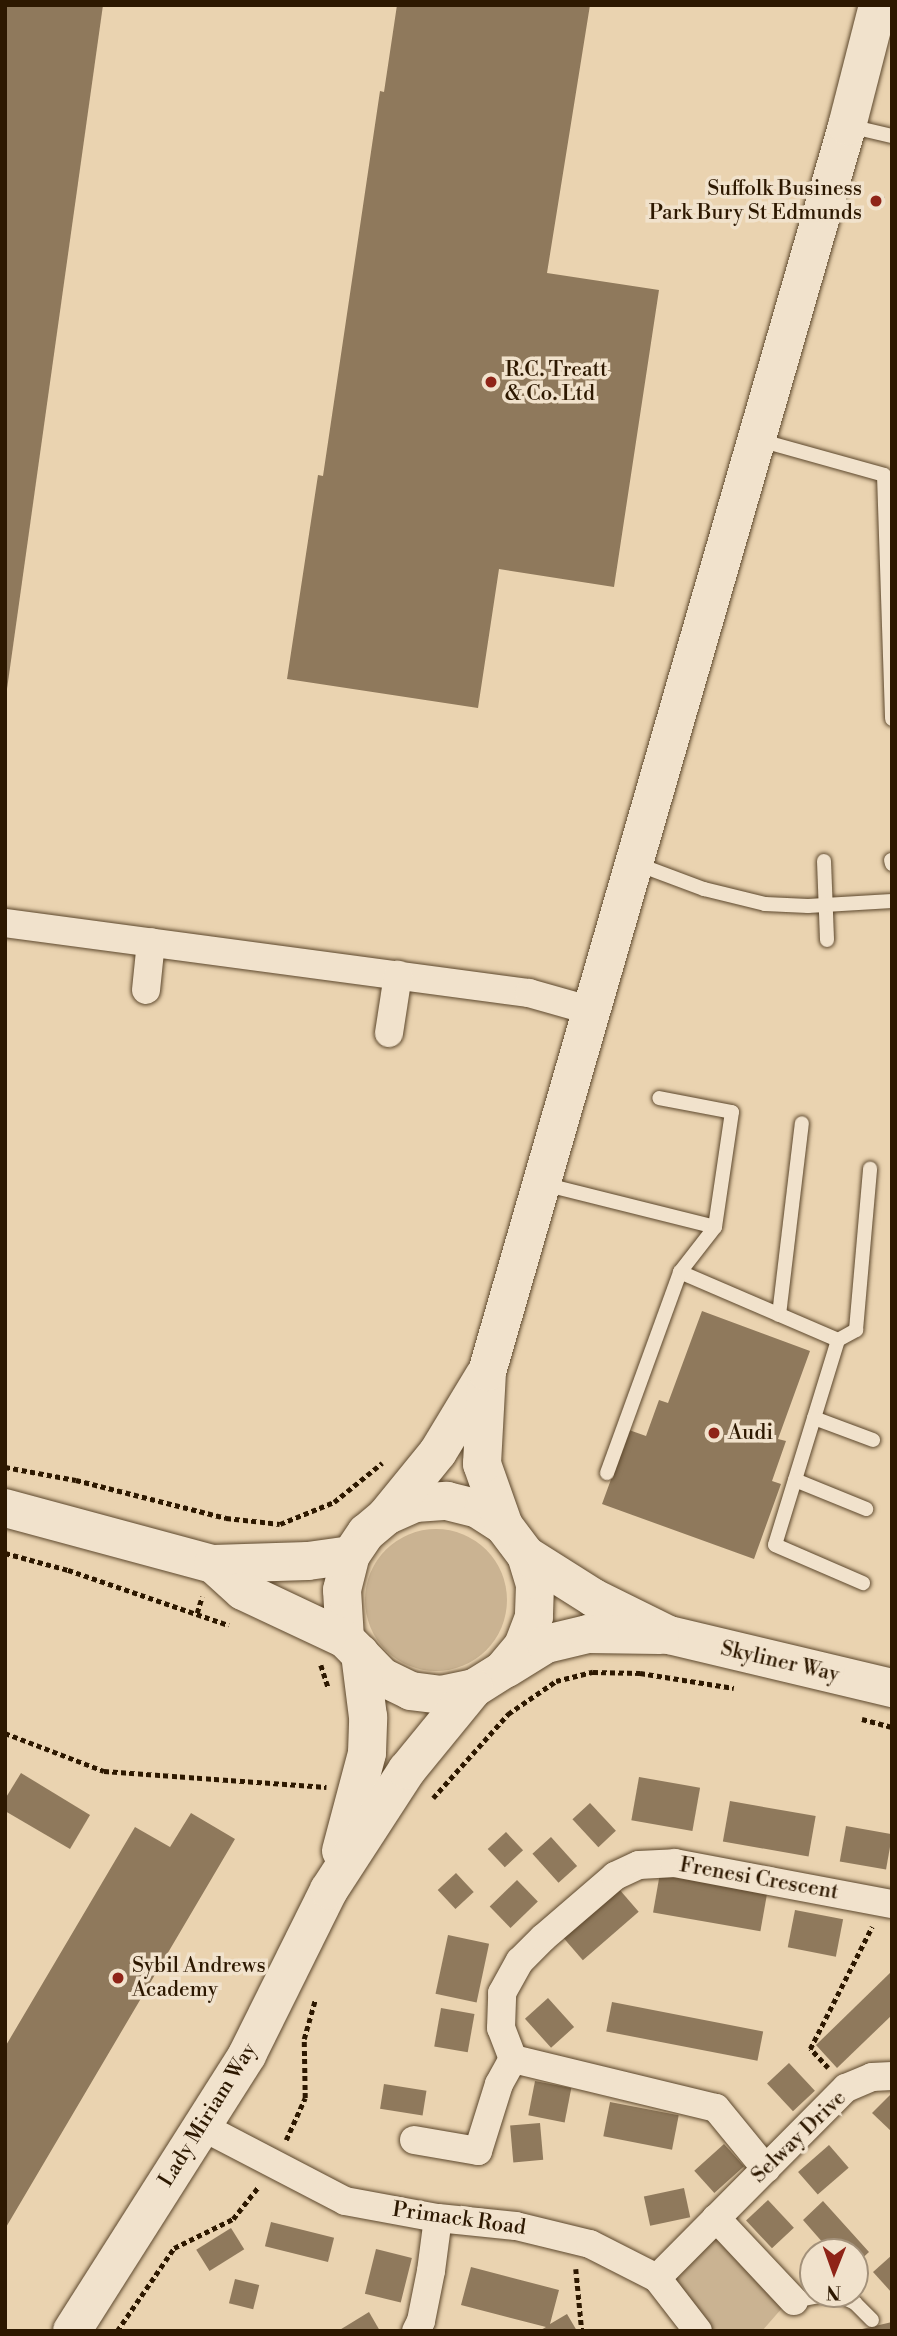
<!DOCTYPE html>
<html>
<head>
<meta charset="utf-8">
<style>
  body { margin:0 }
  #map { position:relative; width:897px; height:2336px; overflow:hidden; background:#ead3b0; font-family:"Libre Bodoni",serif }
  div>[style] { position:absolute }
  .green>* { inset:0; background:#cab392 }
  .round { border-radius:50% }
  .building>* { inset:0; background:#8f795c; transform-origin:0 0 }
  .path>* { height:4.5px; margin-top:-2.25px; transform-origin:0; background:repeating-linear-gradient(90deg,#2d1800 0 5px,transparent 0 8.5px) }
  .roads { filter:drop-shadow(0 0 2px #5c472c) drop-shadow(0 0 2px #5c472c) }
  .lane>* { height:14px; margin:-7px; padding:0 7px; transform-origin:7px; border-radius:7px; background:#f1e2cc }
  .street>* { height:28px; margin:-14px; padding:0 14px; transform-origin:14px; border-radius:14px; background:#f1e2cc }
  .secondary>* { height:38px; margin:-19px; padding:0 19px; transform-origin:19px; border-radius:19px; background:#f1e2cc }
  .dots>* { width:19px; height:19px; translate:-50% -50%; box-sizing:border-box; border:4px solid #f1e2cc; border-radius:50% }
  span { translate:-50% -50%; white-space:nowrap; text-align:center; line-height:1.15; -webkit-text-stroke:7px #f1e2cc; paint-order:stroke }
  .poi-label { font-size:21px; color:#2d1800 }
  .right { translate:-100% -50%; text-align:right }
  .left { translate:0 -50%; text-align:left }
  .street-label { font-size:21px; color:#2d1800 }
  .frame { position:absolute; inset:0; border:7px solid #2d1800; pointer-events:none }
  .north { position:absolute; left:799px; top:2238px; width:70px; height:70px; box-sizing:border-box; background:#f1e2cc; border:2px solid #a3917a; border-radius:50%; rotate:181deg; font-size:19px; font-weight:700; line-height:28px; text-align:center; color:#2d1800 }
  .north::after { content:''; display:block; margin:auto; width:24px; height:32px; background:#8f2418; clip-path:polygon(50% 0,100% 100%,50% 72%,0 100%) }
</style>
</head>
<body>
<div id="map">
  <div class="green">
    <i class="round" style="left:365px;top:1529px;width:142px;height:142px"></i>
    <i style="clip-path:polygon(717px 2237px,783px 2307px,762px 2331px,710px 2331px,669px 2279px)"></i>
  </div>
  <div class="building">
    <i style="clip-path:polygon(5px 5px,103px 5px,7px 689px,5px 689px)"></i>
    <i style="clip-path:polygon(397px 5px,590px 5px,547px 273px,659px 290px,614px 587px,499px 569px,478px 708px,287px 679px,318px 475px,323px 476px,380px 91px,384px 92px)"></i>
    <i style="clip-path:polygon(871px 193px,885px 197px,881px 209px,868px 204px)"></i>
    <i style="clip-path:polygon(702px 1311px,810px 1351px,778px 1439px,786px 1441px,772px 1481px,781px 1484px,754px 1559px,602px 1504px,629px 1430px,646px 1436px,659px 1400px,668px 1403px)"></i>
    <i style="clip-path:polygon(21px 1773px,90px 1815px,70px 1849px,5px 1811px,5px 1799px)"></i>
    <i style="left:639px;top:1777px;width:62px;height:44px;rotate:10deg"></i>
    <i style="left:730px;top:1801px;width:87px;height:41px;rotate:10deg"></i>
    <i style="left:590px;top:1803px;width:38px;height:24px;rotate:47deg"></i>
    <i style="clip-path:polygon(191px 1813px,235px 1839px,5px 2229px,5px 2047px,135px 1827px,170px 1847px)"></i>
    <i style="left:846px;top:1826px;width:47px;height:36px;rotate:10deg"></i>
    <i style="left:506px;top:1832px;width:25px;height:25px;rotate:47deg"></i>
    <i style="left:551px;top:1837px;width:39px;height:25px;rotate:48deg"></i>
    <i style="left:456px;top:1873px;width:26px;height:25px;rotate:47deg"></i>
    <i style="left:660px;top:1873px;width:109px;height:40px;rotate:10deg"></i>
    <i style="left:517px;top:1880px;width:30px;height:38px;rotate:46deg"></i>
    <i style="left:619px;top:1889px;width:30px;height:74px;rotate:49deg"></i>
    <i style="left:795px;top:1910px;width:49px;height:38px;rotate:11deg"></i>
    <i style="left:448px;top:1935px;width:42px;height:60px;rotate:12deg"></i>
    <i style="clip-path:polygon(892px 1971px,892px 2015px,837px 2068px,816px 2045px)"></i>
    <i style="left:548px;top:1998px;width:39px;height:31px;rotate:48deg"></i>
    <i style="left:612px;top:2002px;width:154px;height:30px;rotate:11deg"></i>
    <i style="left:441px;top:2008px;width:34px;height:39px;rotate:10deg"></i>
    <i style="left:789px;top:2063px;width:38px;height:30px;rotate:47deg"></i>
    <i style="left:535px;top:2081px;width:37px;height:35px;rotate:11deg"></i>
    <i style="left:384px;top:2084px;width:43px;height:25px;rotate:9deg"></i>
    <i style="clip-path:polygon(892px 2093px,892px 2132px,872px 2113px)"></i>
    <i style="left:610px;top:2102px;width:70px;height:35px;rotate:11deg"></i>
    <i style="left:540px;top:2123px;width:37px;height:30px;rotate:85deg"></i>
    <i style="left:724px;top:2144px;width:30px;height:40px;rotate:48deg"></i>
    <i style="left:829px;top:2145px;width:30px;height:41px;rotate:49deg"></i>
    <i style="left:684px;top:2188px;width:30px;height:41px;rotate:78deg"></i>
    <i style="left:768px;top:2200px;width:38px;height:30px;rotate:47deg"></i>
    <i style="clip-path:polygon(823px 2201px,869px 2252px,855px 2265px,855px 2252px,831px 2252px,803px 2220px)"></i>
    <i style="left:271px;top:2222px;width:65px;height:25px;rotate:14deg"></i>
    <i style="left:231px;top:2228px;width:25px;height:41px;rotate:58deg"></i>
    <i style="left:376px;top:2249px;width:37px;height:46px;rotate:14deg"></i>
    <i style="clip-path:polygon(892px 2255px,892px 2293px,873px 2272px)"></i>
    <i style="clip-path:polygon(471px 2267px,559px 2290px,550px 2324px,567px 2314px,577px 2331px,539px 2331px,546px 2327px,461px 2305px)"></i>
    <i style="left:235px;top:2279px;width:25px;height:25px;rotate:14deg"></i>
    <i style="clip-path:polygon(369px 2312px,380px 2331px,338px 2331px)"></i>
    <i style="clip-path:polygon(892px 2322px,892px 2331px,859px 2331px,858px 2330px)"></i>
  </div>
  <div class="path">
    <i style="left:5px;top:1467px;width:72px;rotate:10.4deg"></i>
    <i style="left:76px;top:1480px;width:155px;rotate:14.2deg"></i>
    <i style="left:226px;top:1518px;width:54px;rotate:6.3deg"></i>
    <i style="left:280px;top:1524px;width:58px;rotate:-22.2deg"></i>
    <i style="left:334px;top:1502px;width:62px;rotate:-39.1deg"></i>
    <i style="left:5px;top:1553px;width:65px;rotate:15.1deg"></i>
    <i style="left:68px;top:1570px;width:170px;rotate:18.9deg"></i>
    <i style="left:197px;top:1613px;width:17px;rotate:-73deg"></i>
    <i style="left:321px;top:1665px;width:23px;rotate:72deg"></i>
    <i style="left:862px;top:1719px;width:31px;rotate:15deg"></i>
    <i style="left:5px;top:1733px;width:106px;rotate:21deg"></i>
    <i style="left:104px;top:1771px;width:223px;rotate:4.1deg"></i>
    <i style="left:433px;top:1798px;width:113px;rotate:-48.2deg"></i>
    <i style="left:508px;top:1714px;width:58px;rotate:-34.5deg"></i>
    <i style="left:556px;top:1681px;width:38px;rotate:-14deg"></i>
    <i style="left:593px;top:1672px;width:47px;rotate:1.2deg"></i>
    <i style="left:640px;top:1673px;width:95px;rotate:9.1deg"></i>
    <i style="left:828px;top:2068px;width:26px;rotate:-133deg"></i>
    <i style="left:810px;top:2049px;width:137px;rotate:-63.1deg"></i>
    <i style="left:286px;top:2140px;width:46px;rotate:-65.7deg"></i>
    <i style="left:305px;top:2098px;width:59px;rotate:-91deg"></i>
    <i style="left:304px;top:2039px;width:41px;rotate:-74.2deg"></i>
    <i style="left:576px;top:2269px;width:62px;rotate:84.5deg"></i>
    <i style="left:117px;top:2331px;width:101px;rotate:-55.5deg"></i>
    <i style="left:174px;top:2248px;width:66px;rotate:-26.2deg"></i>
    <i style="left:233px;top:2219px;width:42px;rotate:-51.8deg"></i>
  </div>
  <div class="roads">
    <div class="lane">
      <i style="left:849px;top:126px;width:44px;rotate:13.1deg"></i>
      <i style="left:759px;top:440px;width:130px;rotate:15.6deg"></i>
      <i style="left:884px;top:475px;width:244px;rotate:88.1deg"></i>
      <i style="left:891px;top:860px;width:4px;rotate:76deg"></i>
      <i style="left:824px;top:861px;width:79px;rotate:87.8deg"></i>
      <i style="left:637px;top:864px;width:72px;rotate:20.5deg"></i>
      <i style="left:704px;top:889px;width:63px;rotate:13.8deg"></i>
      <i style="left:765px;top:904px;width:43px;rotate:2.7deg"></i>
      <i style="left:808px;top:906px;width:84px;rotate:-3.4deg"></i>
      <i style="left:543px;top:1184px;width:177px;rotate:14deg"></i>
      <i style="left:680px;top:1272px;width:172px;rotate:23.3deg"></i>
      <i style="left:838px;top:1340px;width:214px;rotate:107.1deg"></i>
      <i style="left:775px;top:1545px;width:96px;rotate:23.4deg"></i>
      <i style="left:779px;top:1315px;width:193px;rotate:-83.2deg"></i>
      <i style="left:838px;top:1340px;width:21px;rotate:-29deg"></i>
      <i style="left:856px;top:1330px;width:162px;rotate:-85deg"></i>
      <i style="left:814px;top:1418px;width:63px;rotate:20.4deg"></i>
      <i style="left:607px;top:1473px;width:214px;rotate:-70deg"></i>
      <i style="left:680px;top:1272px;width:57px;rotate:-52.1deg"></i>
      <i style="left:715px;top:1227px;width:116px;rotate:-81.6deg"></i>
      <i style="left:732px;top:1112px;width:74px;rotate:-169.1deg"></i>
      <i style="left:795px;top:1480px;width:77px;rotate:22.2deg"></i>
      <i style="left:794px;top:2301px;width:25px;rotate:-11deg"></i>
      <i style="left:819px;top:2296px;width:21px"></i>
      <i style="left:840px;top:2296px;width:17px;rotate:25deg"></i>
      <i style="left:855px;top:2303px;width:24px;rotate:45deg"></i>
    </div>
    <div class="street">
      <i style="left:5px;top:923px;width:529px;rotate:7.61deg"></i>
      <i style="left:529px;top:993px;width:62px;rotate:15.8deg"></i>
      <i style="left:146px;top:990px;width:48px;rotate:-84.1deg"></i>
      <i style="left:389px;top:1033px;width:59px;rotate:-81.2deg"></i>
      <i style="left:203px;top:2127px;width:160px;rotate:27.5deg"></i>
      <i style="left:345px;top:2201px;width:95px;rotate:10.4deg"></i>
      <i style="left:438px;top:2218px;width:78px;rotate:5.9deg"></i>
      <i style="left:516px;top:2226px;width:76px;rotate:13.7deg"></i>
      <i style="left:590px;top:2244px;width:75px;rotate:26.9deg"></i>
      <i style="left:657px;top:2278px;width:67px;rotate:52.3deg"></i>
      <i style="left:414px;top:2140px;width:65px;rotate:9.8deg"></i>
      <i style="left:478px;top:2151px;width:70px;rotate:-72.6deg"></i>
      <i style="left:499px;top:2084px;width:29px;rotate:-61deg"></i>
      <i style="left:766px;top:2169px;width:79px;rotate:-129.3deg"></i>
      <i style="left:716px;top:2108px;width:209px;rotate:-166.4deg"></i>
      <i style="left:513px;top:2059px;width:33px;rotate:-111deg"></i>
      <i style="left:501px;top:2028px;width:35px;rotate:-88deg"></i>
      <i style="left:502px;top:1993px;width:37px;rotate:-61deg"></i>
      <i style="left:520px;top:1961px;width:33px;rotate:-45deg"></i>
      <i style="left:543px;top:1938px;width:95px;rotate:-40.7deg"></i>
      <i style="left:615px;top:1876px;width:26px;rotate:-25deg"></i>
      <i style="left:639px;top:1865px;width:36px;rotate:-3deg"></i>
      <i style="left:675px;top:1863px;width:221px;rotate:10.7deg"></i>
      <i style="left:716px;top:2218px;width:114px;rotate:46.8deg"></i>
      <i style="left:657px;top:2278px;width:268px;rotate:-45.2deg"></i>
      <i style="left:846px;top:2088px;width:28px;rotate:-23deg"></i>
      <i style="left:872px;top:2077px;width:20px;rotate:-3deg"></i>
      <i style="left:416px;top:2331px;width:11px;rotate:-63deg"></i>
      <i style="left:421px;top:2321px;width:51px;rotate:-78.7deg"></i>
      <i style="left:431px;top:2271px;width:53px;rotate:-82.5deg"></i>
    </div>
    <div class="secondary">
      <i style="left:447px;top:1501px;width:32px;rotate:14deg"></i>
      <i style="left:478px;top:1509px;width:31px;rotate:33deg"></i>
      <i style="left:504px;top:1526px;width:36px;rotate:53deg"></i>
      <i style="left:526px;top:1555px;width:31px;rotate:73deg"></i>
      <i style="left:535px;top:1585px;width:32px;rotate:92deg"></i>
      <i style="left:534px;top:1617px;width:31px;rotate:111deg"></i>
      <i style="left:523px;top:1646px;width:31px;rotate:130deg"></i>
      <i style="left:503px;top:1670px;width:34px;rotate:148deg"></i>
      <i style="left:474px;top:1688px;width:33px;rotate:168deg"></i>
      <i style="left:442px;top:1695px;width:31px;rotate:-173deg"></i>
      <i style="left:411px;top:1691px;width:32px;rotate:-154deg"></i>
      <i style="left:382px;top:1677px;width:32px;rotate:-134deg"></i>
      <i style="left:360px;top:1654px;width:21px;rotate:-135deg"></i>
      <i style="left:345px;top:1639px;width:49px;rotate:-93.5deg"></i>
      <i style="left:342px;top:1590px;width:36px;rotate:-76deg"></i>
      <i style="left:351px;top:1555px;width:27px;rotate:-56deg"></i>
      <i style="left:366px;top:1533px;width:26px;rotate:-40deg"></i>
      <i style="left:386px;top:1516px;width:32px;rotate:-24deg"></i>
      <i style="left:415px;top:1503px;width:32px;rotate:-4deg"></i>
      <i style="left:5px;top:1508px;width:215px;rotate:15.1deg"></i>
      <i style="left:213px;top:1564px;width:95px;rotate:-1.8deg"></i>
      <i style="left:308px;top:1561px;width:43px;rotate:-7.9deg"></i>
      <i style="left:386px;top:1516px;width:82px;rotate:-50.9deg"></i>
      <i style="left:438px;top:1452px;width:89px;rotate:-58.8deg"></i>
      <i style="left:504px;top:1526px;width:66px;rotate:-109.5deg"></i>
      <i style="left:482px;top:1464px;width:92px;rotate:-86.9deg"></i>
      <i style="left:487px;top:1372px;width:1297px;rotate:-73.88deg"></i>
      <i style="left:847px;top:126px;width:125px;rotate:-75.6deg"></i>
      <i style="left:526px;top:1555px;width:80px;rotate:32.3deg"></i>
      <i style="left:594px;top:1598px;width:84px;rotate:26.3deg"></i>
      <i style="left:669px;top:1635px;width:229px;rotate:13.4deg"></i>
      <i style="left:213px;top:1564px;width:40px;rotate:42deg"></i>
      <i style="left:243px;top:1591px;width:113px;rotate:25.2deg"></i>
      <i style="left:507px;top:1668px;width:46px;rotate:-31.6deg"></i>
      <i style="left:546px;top:1644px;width:43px;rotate:-13.4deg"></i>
      <i style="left:588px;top:1634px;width:72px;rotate:0.8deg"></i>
      <i style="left:341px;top:1851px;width:101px;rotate:-75.1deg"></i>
      <i style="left:367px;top:1753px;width:36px;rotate:-88deg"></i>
      <i style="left:368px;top:1717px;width:64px;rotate:-97.2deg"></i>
      <i style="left:72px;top:2331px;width:327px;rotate:-57.6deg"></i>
      <i style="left:247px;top:2055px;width:184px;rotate:-63.6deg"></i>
      <i style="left:329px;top:1890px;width:143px;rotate:-57deg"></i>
      <i style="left:407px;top:1770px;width:106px;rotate:-50.7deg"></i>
    </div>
  </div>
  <div class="dots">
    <i style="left:876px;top:201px;background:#8f2418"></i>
    <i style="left:491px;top:382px;background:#8f2418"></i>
    <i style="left:714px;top:1433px;background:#8f2418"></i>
    <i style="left:118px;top:1978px;background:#8f2418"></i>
  </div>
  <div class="poi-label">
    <span class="right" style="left:862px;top:201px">Suffolk Business<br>Park Bury St Edmunds</span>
    <span class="left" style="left:505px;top:382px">R.C. Treatt<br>&amp; Co. Ltd</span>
    <span class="left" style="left:728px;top:1433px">Audi</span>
    <span class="left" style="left:132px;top:1978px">Sybil Andrews<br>Academy</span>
  </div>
  <div class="street-label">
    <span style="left:780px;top:1662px;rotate:13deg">Skyliner Way</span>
    <span style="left:759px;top:1879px;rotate:10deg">Frenesi Crescent</span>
    <span style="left:208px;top:2115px;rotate:-58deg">Lady Miriam Way</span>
    <span style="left:799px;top:2137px;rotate:-44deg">Selway Drive</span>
    <span style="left:459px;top:2219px;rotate:8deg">Primack Road</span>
  </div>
  <div class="frame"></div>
  <div class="north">N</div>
</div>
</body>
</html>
